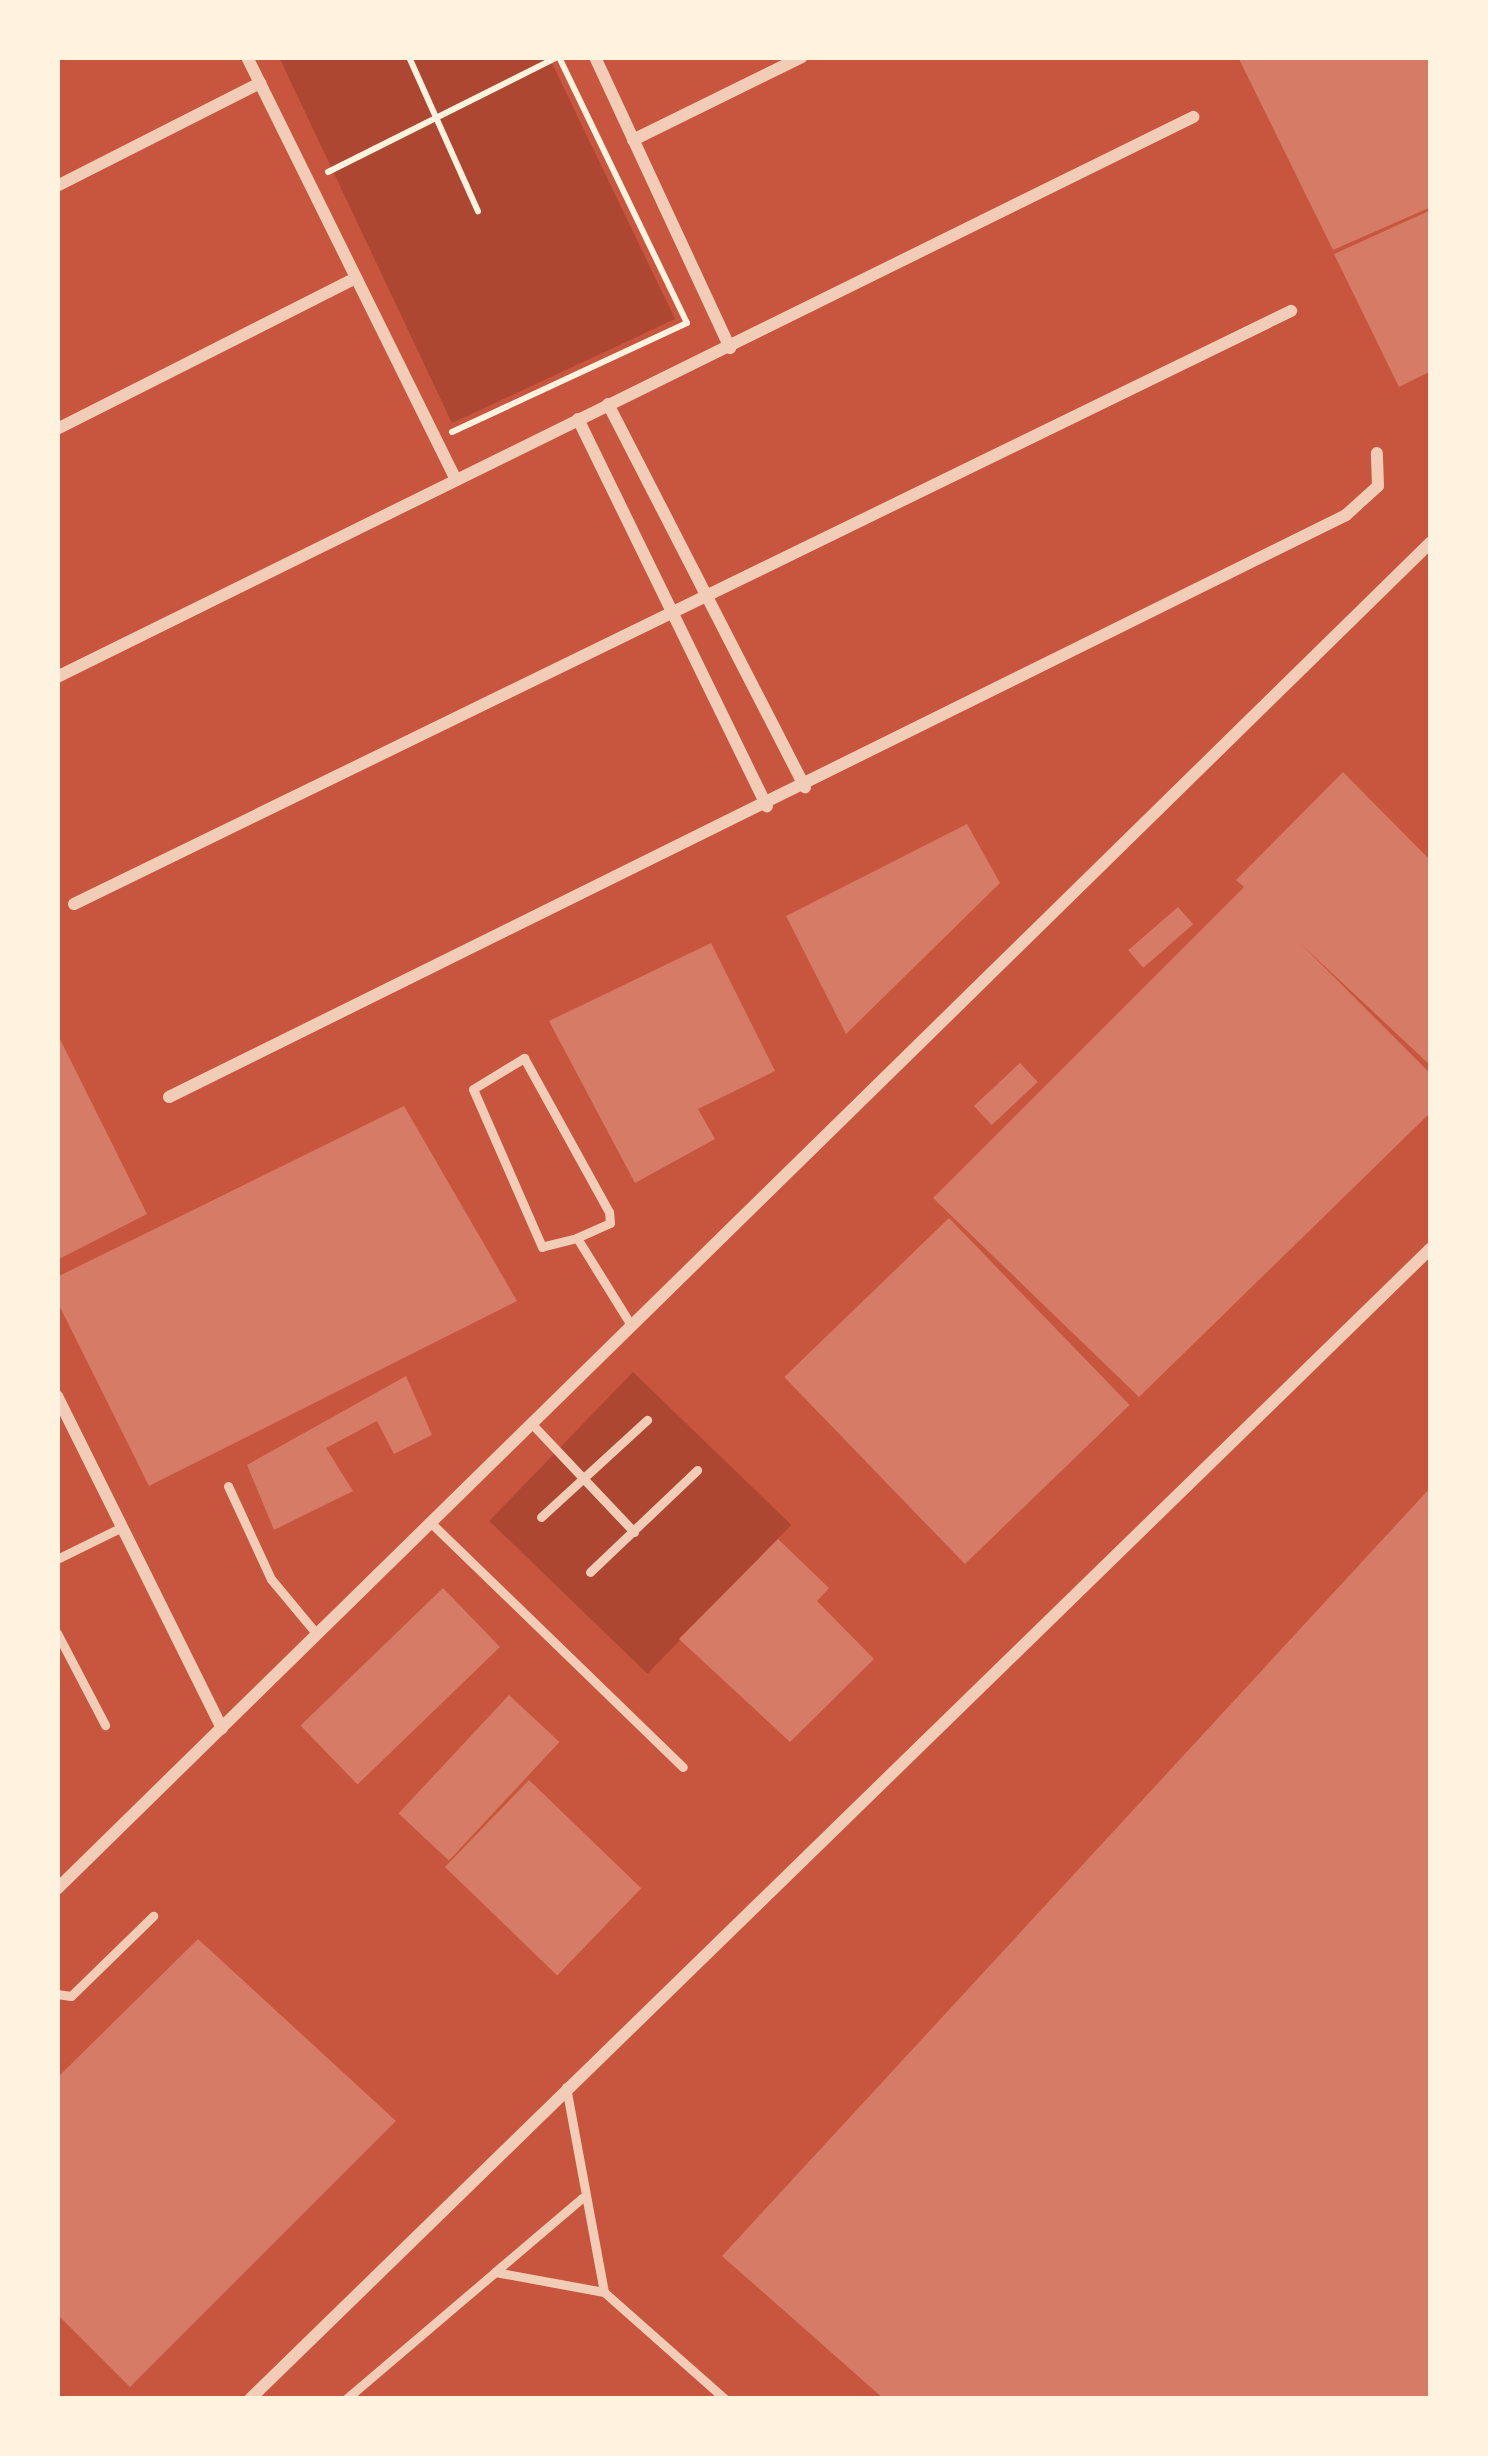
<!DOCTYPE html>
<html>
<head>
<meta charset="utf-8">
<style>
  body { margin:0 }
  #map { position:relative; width:1488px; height:2456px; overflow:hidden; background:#c8553d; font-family:Arial,sans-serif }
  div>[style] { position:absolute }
  .green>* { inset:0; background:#ae4732; transform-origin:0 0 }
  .building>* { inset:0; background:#d67c66; transform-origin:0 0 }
  .path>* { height:6px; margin:-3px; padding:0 3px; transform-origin:3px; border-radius:3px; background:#fff3e0 }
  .service>* { height:9px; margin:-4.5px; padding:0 4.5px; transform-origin:4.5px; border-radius:4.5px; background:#f1ccb7 }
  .minor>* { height:12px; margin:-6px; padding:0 6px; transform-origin:6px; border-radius:6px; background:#f1ccb7 }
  span { translate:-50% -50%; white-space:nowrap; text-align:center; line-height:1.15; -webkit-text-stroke:9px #fff3e0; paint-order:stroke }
  .frame { position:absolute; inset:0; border:60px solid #fff3e0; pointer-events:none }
</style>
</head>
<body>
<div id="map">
  <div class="green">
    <i style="clip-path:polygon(279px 57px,549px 57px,675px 319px,452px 423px)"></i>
    <i style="left:633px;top:1372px;width:220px;height:207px;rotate:44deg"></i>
  </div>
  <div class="building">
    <i style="clip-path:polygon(1238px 57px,1431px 57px,1431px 207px,1333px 250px)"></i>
    <i style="clip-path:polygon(1431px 210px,1431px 371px,1399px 387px,1334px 254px)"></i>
    <i style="clip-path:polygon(1343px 772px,1431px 861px,1431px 1066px,1300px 943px,1431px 1074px,1431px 1112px,1139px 1397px,933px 1198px,1244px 887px,1236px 880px)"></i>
    <i style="clip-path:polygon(967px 824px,1000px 883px,846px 1034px,786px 916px)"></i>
    <i style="left:1178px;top:907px;width:23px;height:66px;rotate:49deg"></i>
    <i style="clip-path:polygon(711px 943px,775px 1071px,698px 1109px,715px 1139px,635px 1183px,549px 1021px)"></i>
    <i style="clip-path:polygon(57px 1033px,147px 1214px,57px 1260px)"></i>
    <i style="left:1020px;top:1063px;width:26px;height:63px;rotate:47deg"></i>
    <i style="clip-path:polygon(404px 1106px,517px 1301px,149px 1486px,57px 1301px,57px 1277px)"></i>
    <i style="left:949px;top:1218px;width:260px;height:229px;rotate:46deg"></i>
    <i style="clip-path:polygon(406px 1376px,432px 1435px,394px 1454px,377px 1421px,326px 1448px,353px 1491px,274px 1530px,247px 1465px)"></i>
    <i style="clip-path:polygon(1431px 1487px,1431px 2399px,884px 2399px,722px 2256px)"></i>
    <i style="clip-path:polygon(778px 1539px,829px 1588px,817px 1601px,874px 1659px,790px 1742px,679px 1639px)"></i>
    <i style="left:443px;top:1588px;width:82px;height:198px;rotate:46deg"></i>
    <i style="left:509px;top:1695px;width:69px;height:162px;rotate:43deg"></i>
    <i style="left:529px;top:1780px;width:156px;height:121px;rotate:44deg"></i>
    <i style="clip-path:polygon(198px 1939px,396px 2121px,130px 2387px,57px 2314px,57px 2078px)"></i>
  </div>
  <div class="path">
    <i style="left:357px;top:57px;width:49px"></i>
    <i style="left:409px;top:57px;width:169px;rotate:65.9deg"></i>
    <i style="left:328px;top:172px;width:257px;rotate:-26.6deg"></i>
    <i style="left:452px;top:432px;width:259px;rotate:-24.9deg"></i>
    <i style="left:687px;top:323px;width:295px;rotate:-115.7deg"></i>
  </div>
  <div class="service">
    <i style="left:577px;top:1238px;width:36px;rotate:166deg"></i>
    <i style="left:542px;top:1247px;width:172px;rotate:-113.6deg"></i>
    <i style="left:473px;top:1089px;width:60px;rotate:-31.3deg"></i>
    <i style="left:524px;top:1058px;width:176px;rotate:61.1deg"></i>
    <i style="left:609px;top:1212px;width:11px;rotate:85deg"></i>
    <i style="left:610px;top:1223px;width:36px;rotate:156deg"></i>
    <i style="left:577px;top:1238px;width:102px;rotate:58.2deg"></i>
    <i style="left:531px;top:1423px;width:150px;rotate:46.6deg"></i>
    <i style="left:228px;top:1486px;width:102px;rotate:65.2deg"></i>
    <i style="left:271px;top:1579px;width:70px;rotate:50.2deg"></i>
    <i style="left:541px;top:1517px;width:144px;rotate:-42.5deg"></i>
    <i style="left:430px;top:1522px;width:352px;rotate:44.1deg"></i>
    <i style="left:57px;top:1559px;width:72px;rotate:-26.2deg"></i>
    <i style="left:590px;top:1572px;width:148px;rotate:-43.6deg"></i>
    <i style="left:57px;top:1633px;width:104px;rotate:62.4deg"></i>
    <i style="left:57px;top:1994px;width:14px;rotate:8deg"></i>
    <i style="left:71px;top:1996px;width:115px;rotate:-44.3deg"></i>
    <i style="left:566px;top:2087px;width:208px;rotate:79.5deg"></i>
    <i style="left:604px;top:2292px;width:162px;rotate:41.5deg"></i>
    <i style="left:495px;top:2272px;width:114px;rotate:-40.4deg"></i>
    <i style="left:346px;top:2399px;width:196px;rotate:-40.4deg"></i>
    <i style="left:495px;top:2272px;width:111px;rotate:10.4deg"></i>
  </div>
  <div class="minor">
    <i style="left:247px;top:57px;width:472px;rotate:63.7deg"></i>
    <i style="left:595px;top:57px;width:321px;rotate:65.1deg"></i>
    <i style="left:633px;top:140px;width:188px;rotate:-26.2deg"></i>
    <i style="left:57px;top:186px;width:228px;rotate:-26.9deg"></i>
    <i style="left:608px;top:404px;width:431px;rotate:62.8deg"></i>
    <i style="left:578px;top:419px;width:431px;rotate:64deg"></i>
    <i style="left:57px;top:429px;width:335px;rotate:-26.8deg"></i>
    <i style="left:57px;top:677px;width:1267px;rotate:-26.24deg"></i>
    <i style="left:74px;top:904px;width:1354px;rotate:-25.98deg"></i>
    <i style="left:169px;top:1097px;width:1313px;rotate:-26.31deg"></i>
    <i style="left:1346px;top:515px;width:43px;rotate:-42.2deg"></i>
    <i style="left:1378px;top:486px;width:33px;rotate:-92deg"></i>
    <i style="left:57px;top:1396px;width:371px;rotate:63.6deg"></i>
    <i style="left:57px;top:1889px;width:1924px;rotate:-44.43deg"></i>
    <i style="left:250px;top:2399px;width:1649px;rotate:-44.26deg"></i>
  </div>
  <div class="frame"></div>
</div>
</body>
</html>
